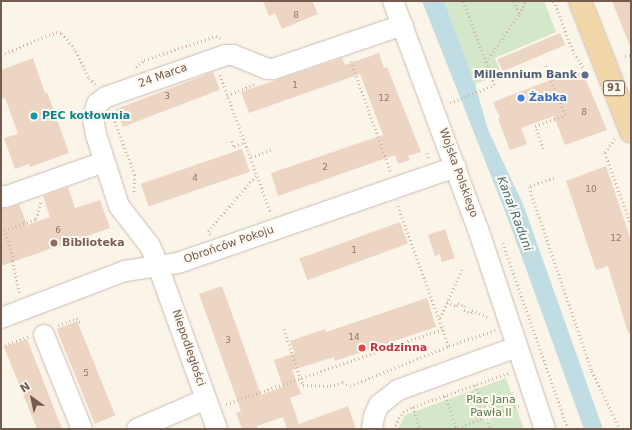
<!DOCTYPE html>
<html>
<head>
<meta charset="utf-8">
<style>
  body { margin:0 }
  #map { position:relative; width:632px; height:430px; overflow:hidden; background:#faf4e9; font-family:"DejaVu Sans",sans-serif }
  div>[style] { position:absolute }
  .green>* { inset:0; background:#d5e7c9 }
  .water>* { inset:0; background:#bfdde2 }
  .building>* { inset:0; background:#edd5c4; transform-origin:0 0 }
  .path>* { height:2.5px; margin-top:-1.25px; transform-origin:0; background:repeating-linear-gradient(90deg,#d2b8a7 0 1px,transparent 0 4px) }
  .roads { filter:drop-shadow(0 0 1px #ccbdb0) drop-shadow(0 0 1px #ccbdb0) }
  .minor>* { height:20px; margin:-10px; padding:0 10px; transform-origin:10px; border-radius:10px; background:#fff }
  .major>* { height:22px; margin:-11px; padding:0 11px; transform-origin:11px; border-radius:11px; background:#f2d8a9 }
  .dots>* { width:11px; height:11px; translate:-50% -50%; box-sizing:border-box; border:2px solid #fdf8f0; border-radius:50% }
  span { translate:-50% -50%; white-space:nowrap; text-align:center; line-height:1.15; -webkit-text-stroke:4px #fdf8f0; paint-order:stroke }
  .number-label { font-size:9px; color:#927a6c }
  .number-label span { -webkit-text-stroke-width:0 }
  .shield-label span { padding:1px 3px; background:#fdf8f0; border:1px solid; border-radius:3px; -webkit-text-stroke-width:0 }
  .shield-label { font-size:10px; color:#735c4f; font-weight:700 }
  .service-label { font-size:11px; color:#4e5e75; font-weight:700 }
  .right { translate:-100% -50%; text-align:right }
  .street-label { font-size:11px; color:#735c4f }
  .shop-label { font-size:11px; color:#366cbe; font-weight:700 }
  .left { translate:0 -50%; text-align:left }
  .culture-label { font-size:11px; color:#0d838f; font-weight:700 }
  .education-label { font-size:11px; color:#785e54; font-weight:700 }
  .health-label { font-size:11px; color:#be3a42; font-weight:700 }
  .park-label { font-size:11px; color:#597c4b }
  .water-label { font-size:12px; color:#47737d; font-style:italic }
  .frame { position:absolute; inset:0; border:2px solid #735c4f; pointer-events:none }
  .north { position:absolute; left:12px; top:378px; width:40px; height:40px; -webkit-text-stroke:3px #fdf8f0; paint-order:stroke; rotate:327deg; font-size:11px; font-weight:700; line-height:16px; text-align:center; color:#735c4f }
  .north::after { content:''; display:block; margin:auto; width:14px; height:18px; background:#735c4f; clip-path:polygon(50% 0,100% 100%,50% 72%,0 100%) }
</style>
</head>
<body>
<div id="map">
  <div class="green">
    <i style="clip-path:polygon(444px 1px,544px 1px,556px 32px,495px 58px,501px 74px,475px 84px)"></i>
    <i style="clip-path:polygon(506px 378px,524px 429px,398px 429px,405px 415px)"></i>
  </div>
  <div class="water">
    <i style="clip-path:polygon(422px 1px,444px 1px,475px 84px,488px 130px,523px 204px,603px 429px,584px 429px,508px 219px)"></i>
  </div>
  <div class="building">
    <i style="clip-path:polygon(263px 1px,312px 1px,318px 14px,282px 29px,275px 13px,269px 16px)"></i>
    <i style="clip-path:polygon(612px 1px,631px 1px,631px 46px,630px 46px)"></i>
    <i style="left:560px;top:33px;width:13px;height:68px;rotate:67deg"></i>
    <i style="clip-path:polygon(379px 53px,384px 68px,387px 67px,421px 152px,408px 156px,410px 160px,398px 164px,395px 155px,278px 196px,271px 173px,383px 135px,360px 74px,249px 113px,241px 92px,342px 58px,345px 65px)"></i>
    <i style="clip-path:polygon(33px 58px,45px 93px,47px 92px,69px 153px,30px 167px,29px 164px,15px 169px,4px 138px,18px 134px,5px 98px,1px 99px,1px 70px)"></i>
    <i style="clip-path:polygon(577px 70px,583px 73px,607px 130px,565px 145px,554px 116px,521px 128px,527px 144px,510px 150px,498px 119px,500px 118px,493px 102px)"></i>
    <i style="left:213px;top:72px;width:19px;height:104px;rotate:69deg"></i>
    <i style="left:242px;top:149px;width:24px;height:107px;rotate:71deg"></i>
    <i style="clip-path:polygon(606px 166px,631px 240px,631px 333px,628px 333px,608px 266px,596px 270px,566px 181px)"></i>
    <i style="clip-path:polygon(68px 187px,75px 208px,100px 200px,110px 228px,1px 266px,1px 208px,8px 208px,19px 204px,27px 225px,50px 217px,43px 196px)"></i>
    <i style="left:400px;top:222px;width:23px;height:107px;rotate:70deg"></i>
    <i style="clip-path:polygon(445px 229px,455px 258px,442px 262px,440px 254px,435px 256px,428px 235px)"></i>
    <i style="clip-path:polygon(222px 286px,261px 395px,283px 387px,274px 360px,295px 353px,290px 341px,325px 329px,326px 332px,427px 298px,436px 327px,335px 361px,334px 357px,292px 370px,301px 394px,290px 398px,299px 424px,348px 406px,356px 429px,287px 429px,283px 417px,257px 426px,257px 429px,242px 429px,236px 413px,241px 411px,199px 294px)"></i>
    <i style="left:77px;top:321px;width:102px;height:22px;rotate:68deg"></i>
    <i style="clip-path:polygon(27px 339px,62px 429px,37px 429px,4px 347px)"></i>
  </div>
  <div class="path">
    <i style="left:514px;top:1px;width:13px;rotate:67deg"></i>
    <i style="left:554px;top:1px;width:56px;rotate:69deg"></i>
    <i style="left:574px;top:53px;width:24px;rotate:57deg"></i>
    <i style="left:1px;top:55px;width:60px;rotate:-22.7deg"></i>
    <i style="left:56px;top:32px;width:6px;rotate:9deg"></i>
    <i style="left:62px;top:33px;width:23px;rotate:52deg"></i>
    <i style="left:76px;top:51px;width:30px;rotate:64deg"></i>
    <i style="left:89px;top:78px;width:9px;rotate:41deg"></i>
    <i style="left:625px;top:56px;width:6px;rotate:-9deg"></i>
    <i style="left:351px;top:61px;width:119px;rotate:70.3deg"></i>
    <i style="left:486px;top:62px;width:58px;rotate:-55.5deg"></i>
    <i style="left:519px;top:14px;width:15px;rotate:-62deg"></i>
    <i style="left:136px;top:67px;width:11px;rotate:-41deg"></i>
    <i style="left:144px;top:60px;width:76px;rotate:-18.4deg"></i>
    <i style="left:216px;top:36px;width:5px;rotate:22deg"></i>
    <i style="left:220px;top:75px;width:147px;rotate:69.7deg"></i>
    <i style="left:227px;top:95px;width:31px;rotate:-21deg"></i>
    <i style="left:450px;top:103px;width:48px;rotate:-22.2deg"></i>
    <i style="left:494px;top:85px;width:90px;rotate:-110.3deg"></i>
    <i style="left:112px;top:114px;width:65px;rotate:69.3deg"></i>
    <i style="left:135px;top:175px;width:18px;rotate:93deg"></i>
    <i style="left:615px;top:139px;width:17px;rotate:126deg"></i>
    <i style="left:605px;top:153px;width:76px;rotate:69.9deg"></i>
    <i style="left:232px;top:141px;width:5px;rotate:68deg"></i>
    <i style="left:234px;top:146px;width:12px;rotate:-20deg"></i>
    <i style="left:543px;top:149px;width:24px;rotate:-109deg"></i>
    <i style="left:535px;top:126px;width:32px;rotate:-20deg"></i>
    <i style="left:565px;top:115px;width:54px;rotate:-111.8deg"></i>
    <i style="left:427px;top:153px;width:7px;rotate:74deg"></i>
    <i style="left:251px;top:157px;width:21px;rotate:-19deg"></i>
    <i style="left:554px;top:178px;width:27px;rotate:160deg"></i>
    <i style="left:529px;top:187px;width:194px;rotate:71.1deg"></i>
    <i style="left:592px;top:371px;width:64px;rotate:64.2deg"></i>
    <i style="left:398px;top:206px;width:149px;rotate:70deg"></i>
    <i style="left:210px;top:235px;width:4px;rotate:-117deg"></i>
    <i style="left:208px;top:231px;width:75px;rotate:-49.3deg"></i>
    <i style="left:503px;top:243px;width:197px;rotate:70.7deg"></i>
    <i style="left:19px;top:293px;width:33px;rotate:-102deg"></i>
    <i style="left:12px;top:261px;width:4px;rotate:-76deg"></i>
    <i style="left:13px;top:257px;width:28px;rotate:-108deg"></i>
    <i style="left:4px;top:230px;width:34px;rotate:-19deg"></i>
    <i style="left:36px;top:219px;width:18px;rotate:-74deg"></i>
    <i style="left:447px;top:302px;width:10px;rotate:24deg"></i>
    <i style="left:456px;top:306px;width:4px;rotate:-56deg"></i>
    <i style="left:458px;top:303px;width:8px;rotate:23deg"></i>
    <i style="left:465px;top:306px;width:4px;rotate:104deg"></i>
    <i style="left:464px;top:310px;width:8px;rotate:23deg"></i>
    <i style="left:471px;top:313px;width:3px;rotate:-72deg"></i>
    <i style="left:472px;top:310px;width:20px;rotate:24deg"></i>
    <i style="left:440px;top:318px;width:54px;rotate:-65.8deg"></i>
    <i style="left:58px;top:325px;width:20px;rotate:-20deg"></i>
    <i style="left:77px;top:318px;width:4px;rotate:63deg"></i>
    <i style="left:79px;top:322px;width:4px;rotate:-14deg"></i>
    <i style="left:284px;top:329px;width:59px;rotate:71.3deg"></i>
    <i style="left:303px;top:385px;width:27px;rotate:2deg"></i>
    <i style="left:330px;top:386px;width:14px;rotate:-17deg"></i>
    <i style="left:343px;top:382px;width:8px;rotate:30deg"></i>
    <i style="left:350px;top:386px;width:107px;rotate:-22deg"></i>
    <i style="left:449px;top:346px;width:49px;rotate:-19.2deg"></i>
    <i style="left:1px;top:347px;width:30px;rotate:-21deg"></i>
    <i style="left:475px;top:385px;width:47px;rotate:70deg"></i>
    <i style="left:445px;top:396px;width:35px;rotate:70deg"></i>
    <i style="left:226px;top:404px;width:230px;rotate:-19.1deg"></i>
    <i style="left:413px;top:407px;width:23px;rotate:72deg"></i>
    <i style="left:393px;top:429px;width:20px;rotate:-60deg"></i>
    <i style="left:403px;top:412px;width:11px;rotate:-27deg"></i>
    <i style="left:413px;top:407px;width:102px;rotate:-19.5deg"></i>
    <i style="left:454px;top:429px;width:69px;rotate:-20.3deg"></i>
  </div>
  <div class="roads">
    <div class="minor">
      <i style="left:393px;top:1px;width:243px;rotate:69.6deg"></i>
      <i style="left:478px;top:229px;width:211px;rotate:71.5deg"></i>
      <i style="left:1px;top:196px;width:4px;rotate:14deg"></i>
      <i style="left:5px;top:197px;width:105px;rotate:-19.5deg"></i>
      <i style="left:1px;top:318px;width:133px;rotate:-20.8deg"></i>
      <i style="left:125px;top:271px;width:54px;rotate:-8.6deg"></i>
      <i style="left:178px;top:263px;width:294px;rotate:-19.1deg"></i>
      <i style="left:44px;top:335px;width:101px;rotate:68deg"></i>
      <i style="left:137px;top:429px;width:75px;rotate:-23.5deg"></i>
      <i style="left:217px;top:429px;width:185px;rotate:-109.9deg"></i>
      <i style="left:154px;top:255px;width:10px;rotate:-114deg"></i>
      <i style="left:150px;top:246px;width:51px;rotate:-127.8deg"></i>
      <i style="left:119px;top:206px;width:75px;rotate:-107.9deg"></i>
      <i style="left:96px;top:135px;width:17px;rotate:-100deg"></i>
      <i style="left:93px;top:118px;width:15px;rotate:-74deg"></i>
      <i style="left:97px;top:104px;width:11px;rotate:-38deg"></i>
      <i style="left:106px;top:97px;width:127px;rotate:-19.3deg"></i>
      <i style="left:226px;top:55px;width:7px"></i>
      <i style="left:233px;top:55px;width:37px;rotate:22deg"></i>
      <i style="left:267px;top:69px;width:6px"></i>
      <i style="left:273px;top:69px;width:137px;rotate:-18.7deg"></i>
      <i style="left:372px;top:429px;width:13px;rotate:-81deg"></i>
      <i style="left:374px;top:416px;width:12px;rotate:-66deg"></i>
      <i style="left:379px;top:405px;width:24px;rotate:-38deg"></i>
      <i style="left:398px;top:390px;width:127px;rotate:-19.9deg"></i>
    </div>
    <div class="major">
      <i style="left:580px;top:1px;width:140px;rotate:68.6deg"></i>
    </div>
  </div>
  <div class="dots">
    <i style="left:585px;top:75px;background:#5c6f8a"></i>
    <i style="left:521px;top:98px;background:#3f7fe0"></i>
    <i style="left:34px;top:116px;background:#0f9aa8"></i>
    <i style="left:54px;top:243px;background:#8d6e63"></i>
    <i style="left:362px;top:348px;background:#e0444e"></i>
  </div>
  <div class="number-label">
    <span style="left:296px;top:15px">8</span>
    <span style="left:295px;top:85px">1</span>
    <span style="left:167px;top:96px">3</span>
    <span style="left:384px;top:98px">12</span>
    <span style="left:584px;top:112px">8</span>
    <span style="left:325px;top:167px">2</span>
    <span style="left:195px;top:178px">4</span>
    <span style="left:591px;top:189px">10</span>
    <span style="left:58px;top:230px">6</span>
    <span style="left:616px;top:238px">12</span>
    <span style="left:354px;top:250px">1</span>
    <span style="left:354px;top:337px">14</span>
    <span style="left:228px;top:340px">3</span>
    <span style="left:86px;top:373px">5</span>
  </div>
  <div class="shield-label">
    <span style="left:614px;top:88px">91</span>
  </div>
  <div class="service-label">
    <span class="right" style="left:577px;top:75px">Millennium Bank</span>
  </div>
  <div class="street-label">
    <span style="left:163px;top:76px;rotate:-20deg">24 Marca</span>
    <span style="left:458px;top:173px;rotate:70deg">Wojska Polskiego</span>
    <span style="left:229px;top:245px;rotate:-19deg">Obrońców Pokoju</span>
    <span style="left:188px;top:348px;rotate:71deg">Niepodległości</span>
  </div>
  <div class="shop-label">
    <span class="left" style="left:529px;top:98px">Żabka</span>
  </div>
  <div class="culture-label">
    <span class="left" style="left:42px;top:116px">PEC kotłownia</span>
  </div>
  <div class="education-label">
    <span class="left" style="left:62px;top:243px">Biblioteka</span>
  </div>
  <div class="health-label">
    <span class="left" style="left:370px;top:348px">Rodzinna</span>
  </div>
  <div class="park-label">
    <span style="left:491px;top:407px">Plac Jana<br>Pawła II</span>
  </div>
  <div class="water-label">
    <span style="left:514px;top:214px;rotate:69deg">Kanał Raduni</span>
  </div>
  <div class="frame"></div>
  <div class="north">N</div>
</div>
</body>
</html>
